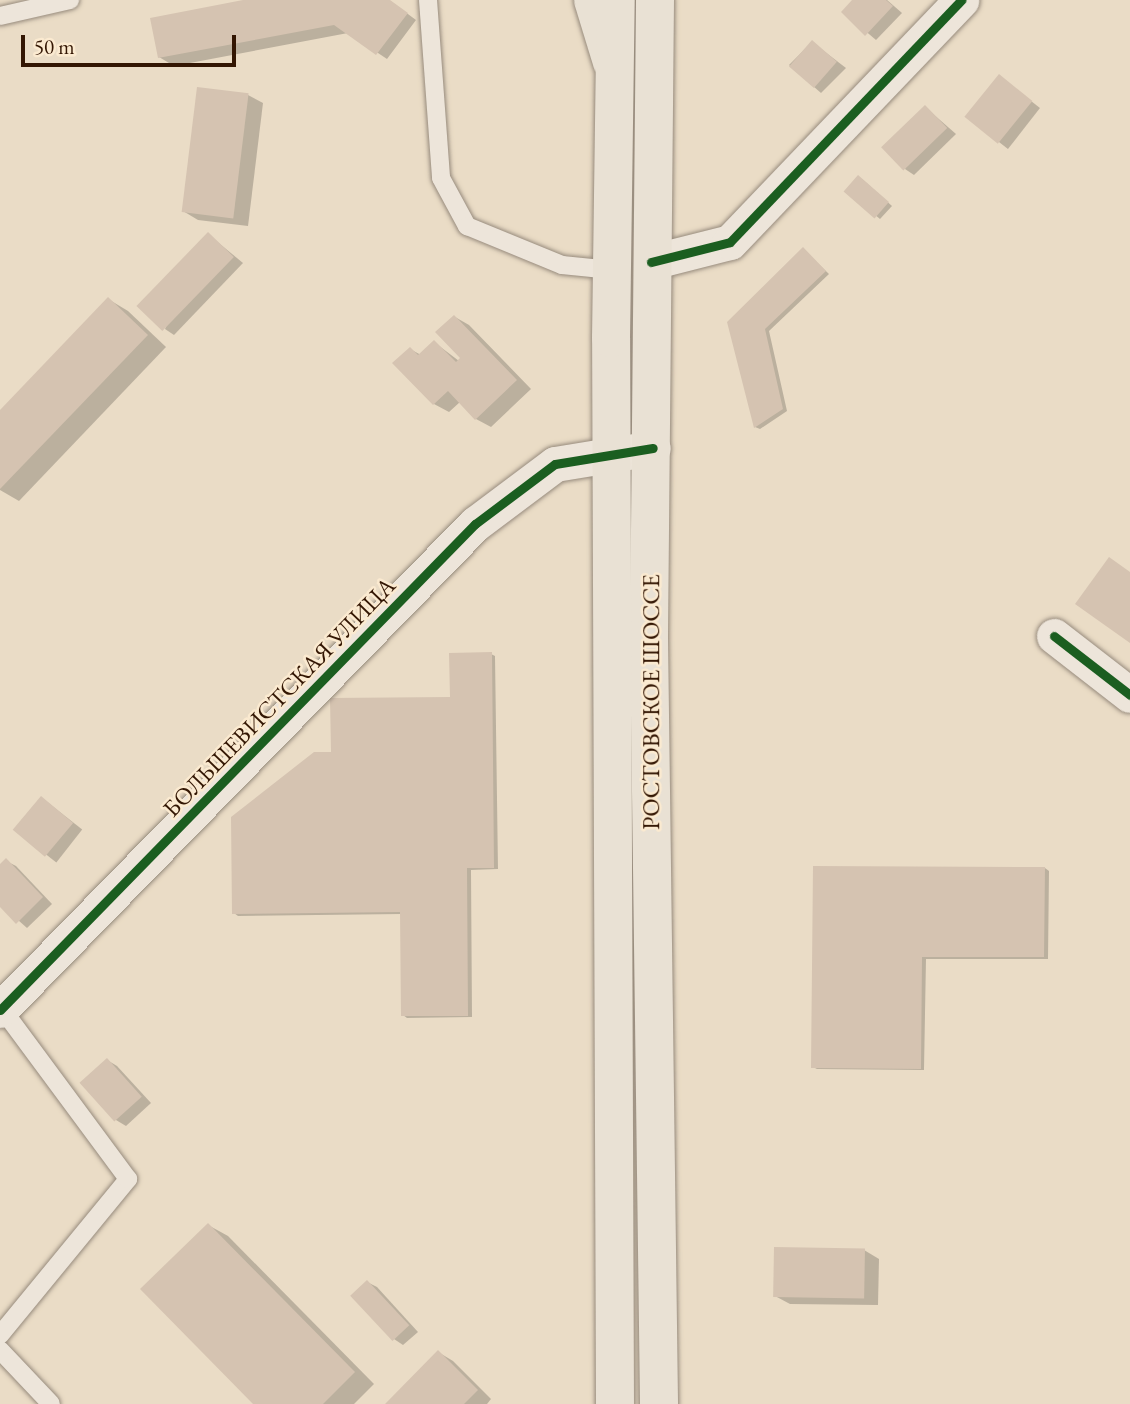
<!DOCTYPE html>
<html>
<head>
<meta charset="utf-8">
<style>
  body { margin:0 }
  #map { position:relative; width:1130px; height:1404px; overflow:hidden; background:#eadcc6; font-family:"EB Garamond",serif }
  div>[style] { position:absolute }
  .shadow>* { inset:0; background:#0003; transform-origin:0 0 }
  .building>* { inset:0; background:#d5c3b1; transform-origin:0 0 }
  .roads { filter:drop-shadow(0 0 2px #978b7d) drop-shadow(0 0 2px #978b7d) }
  .lane>* { height:18px; margin:-9px; padding:0 9px; transform-origin:9px; border-radius:9px; background:#ede5da }
  .street>* { height:35px; margin:-17.5px; padding:0 17.5px; transform-origin:17.5px; border-radius:17.5px; background:#ede5da }
  .primary>* { height:38px; margin:-19px; padding:0 19px; transform-origin:19px; border-radius:19px; background:#e9e1d4 }
  .highway>* { height:38px; margin:-19px; padding:0 19px; transform-origin:19px; border-radius:19px; background:#e9e1d4 }
  .cycleway>* { height:9px; margin:-4.5px; padding:0 4.5px; transform-origin:4.5px; border-radius:4.5px; background:#1b5e20 }
  span { translate:-50% -50%; white-space:nowrap; text-align:center; line-height:1.15; -webkit-text-stroke:5px #fbead0; paint-order:stroke }
  .street-label { font-size:24px; color:#331603 }
  .scale { position:absolute; left:21px; top:35px; width:215px; height:32px; box-sizing:border-box; border:4px solid #331603; border-top:0; padding-left:9px; font-size:21px; line-height:24px; white-space:nowrap; color:#331603; -webkit-text-stroke:5px #fbead0; paint-order:stroke }
</style>
</head>
<body>
<div id="map">
  <div class="shadow">
    <i style="clip-path:polygon(252px 0,389px 0,416px 20px,387px 59px,348px 33px,174px 66px,159px 57px)"></i>
    <i style="clip-path:polygon(854px 0,887px 0,902px 13px,876px 40px,843px 12px)"></i>
    <i style="clip-path:polygon(812px 42px,846px 68px,821px 93px,789px 65px)"></i>
    <i style="left:999px;top:76px;width:52px;height:52px;rotate:38deg"></i>
    <i style="clip-path:polygon(248px 95px,263px 103px,248px 226px,198px 220px,183px 211px)"></i>
    <i style="clip-path:polygon(925px 107px,956px 134px,914px 175px,905px 169px)"></i>
    <i style="clip-path:polygon(862px 179px,892px 206px,880px 219px,846px 191px)"></i>
    <i style="clip-path:polygon(209px 235px,243px 263px,174px 335px,165px 329px)"></i>
    <i style="clip-path:polygon(803px 249px,829px 274px,769px 331px,787px 411px,760px 429px,755px 427px,729px 323px)"></i>
    <i style="clip-path:polygon(108px 299px,128px 311px,166px 347px,19px 501px,0 490px,0 412px)"></i>
    <i style="clip-path:polygon(455px 317px,469px 325px,531px 389px,491px 427px,476px 419px,460px 402px,449px 412px,434px 404px,410px 349px,421px 355px,434px 342px,459px 361px,462px 358px)"></i>
    <i style="clip-path:polygon(491px 654px,495px 656px,498px 869px,471px 870px,472px 1017px,407px 1018px,403px 1015px,402px 914px,238px 916px,234px 913px,332px 753px,452px 698px)"></i>
    <i style="left:42px;top:798px;width:51px;height:42px;rotate:38deg"></i>
    <i style="clip-path:polygon(6px 861px,16px 866px,52px 904px,27px 928px,0 904px,0 866px)"></i>
    <i style="clip-path:polygon(815px 868px,1045px 868px,1049px 871px,1048px 959px,926px 959px,924px 1070px,817px 1069px,813px 1067px)"></i>
    <i style="clip-path:polygon(107px 1060px,117px 1066px,151px 1103px,126px 1126px,116px 1120px)"></i>
    <i style="clip-path:polygon(208px 1225px,228px 1236px,374px 1384px,354px 1404px,256px 1404px)"></i>
    <i style="clip-path:polygon(864px 1250px,879px 1259px,878px 1305px,790px 1304px,775px 1296px)"></i>
    <i style="clip-path:polygon(367px 1282px,377px 1287px,418px 1332px,403px 1345px,394px 1339px)"></i>
    <i style="clip-path:polygon(438px 1352px,453px 1361px,491px 1399px,487px 1404px,387px 1404px)"></i>
  </div>
  <div class="building">
    <i style="clip-path:polygon(243px 0,390px 0,408px 13px,376px 55px,334px 25px,158px 58px,150px 18px)"></i>
    <i style="clip-path:polygon(852px 0,886px 0,893px 6px,865px 36px,841px 12px)"></i>
    <i style="left:812px;top:40px;width:33px;height:35px;rotate:41deg"></i>
    <i style="left:999px;top:74px;width:43px;height:55px;rotate:39deg"></i>
    <i style="left:197px;top:87px;width:52px;height:126px;rotate:7deg"></i>
    <i style="left:925px;top:105px;width:32px;height:61px;rotate:46deg"></i>
    <i style="left:858px;top:175px;width:41px;height:22px;rotate:41deg"></i>
    <i style="left:208px;top:232px;width:36px;height:103px;rotate:44deg"></i>
    <i style="clip-path:polygon(803px 247px,826px 271px,765px 329px,783px 409px,754px 428px,727px 322px)"></i>
    <i style="clip-path:polygon(108px 297px,148px 335px,0 489px,0 410px)"></i>
    <i style="clip-path:polygon(454px 315px,517px 380px,475px 420px,448px 391px,433px 405px,392px 363px,410px 347px,418px 355px,434px 340px,456px 362px,460px 358px,435px 332px)"></i>
    <i style="clip-path:polygon(1109px 557px,1130px 572px,1130px 643px,1075px 604px)"></i>
    <i style="clip-path:polygon(492px 652px,494px 868px,467px 868px,468px 1016px,401px 1016px,400px 912px,232px 914px,231px 817px,314px 752px,331px 752px,330px 698px,450px 697px,449px 653px)"></i>
    <i style="left:41px;top:796px;width:42px;height:44px;rotate:40deg"></i>
    <i style="clip-path:polygon(6px 858px,43px 897px,16px 924px,0 907px,0 864px)"></i>
    <i style="clip-path:polygon(813px 866px,1045px 867px,1044px 957px,922px 957px,921px 1069px,811px 1068px)"></i>
    <i style="left:107px;top:1058px;width:52px;height:37px;rotate:48deg"></i>
    <i style="clip-path:polygon(208px 1223px,355px 1372px,323px 1404px,253px 1404px,140px 1289px)"></i>
    <i style="left:774px;top:1247px;width:91px;height:50px;rotate:1deg"></i>
    <i style="left:367px;top:1280px;width:62px;height:23px;rotate:47deg"></i>
    <i style="clip-path:polygon(438px 1350px,478px 1390px,464px 1404px,385px 1404px)"></i>
  </div>
  <div class="roads">
    <div class="lane">
      <i style="left:428px;top:0;width:178px;rotate:85.8deg"></i>
      <i style="left:441px;top:178px;width:55px;rotate:61.6deg"></i>
      <i style="left:467px;top:226px;width:103px;rotate:22.3deg"></i>
      <i style="left:562px;top:265px;width:50px;rotate:5.7deg"></i>
      <i style="left:0;top:16px;width:72px;rotate:-12.9deg"></i>
      <i style="left:0;top:1335px;width:202px;rotate:-50.6deg"></i>
      <i style="left:128px;top:1179px;width:212px;rotate:-126.5deg"></i>
      <i style="left:0;top:1350px;width:74px;rotate:46.6deg"></i>
    </div>
    <div class="street">
      <i style="left:651px;top:262px;width:81px;rotate:-14.2deg"></i>
      <i style="left:730px;top:242px;width:335px;rotate:-46.3deg"></i>
      <i style="left:1054px;top:636px;width:96px;rotate:37.8deg"></i>
      <i style="left:0;top:1010px;width:680px;rotate:-45.66deg"></i>
      <i style="left:475px;top:524px;width:100px;rotate:-36.9deg"></i>
      <i style="left:555px;top:464px;width:99px;rotate:-9.3deg"></i>
    </div>
    <div class="primary">
      <i style="left:593px;top:0;width:65px;rotate:73deg"></i>
    </div>
    <div class="highway">
      <i style="left:655px;top:0;width:638px;rotate:90.54deg"></i>
      <i style="left:649px;top:638px;width:766px;rotate:89.25deg"></i>
      <i style="left:615px;top:1404px;width:1066px;rotate:-90.21deg"></i>
      <i style="left:611px;top:338px;width:338px;rotate:-89.2deg"></i>
    </div>
  </div>
  <div class="cycleway">
    <i style="left:651px;top:262px;width:81px;rotate:-14.2deg"></i>
    <i style="left:730px;top:242px;width:335px;rotate:-46.3deg"></i>
    <i style="left:1054px;top:636px;width:96px;rotate:37.8deg"></i>
    <i style="left:0;top:1010px;width:680px;rotate:-45.66deg"></i>
    <i style="left:475px;top:524px;width:100px;rotate:-36.9deg"></i>
    <i style="left:555px;top:464px;width:99px;rotate:-9.3deg"></i>
  </div>
  <div class="street-label">
    <span style="left:279px;top:697px;rotate:-46deg">БОЛЬШЕВИСТСКАЯ УЛИЦА</span>
    <span style="left:651px;top:702px;rotate:-90deg">РОСТОВСКОЕ ШОССЕ</span>
  </div>
  <div class="scale">50 m</div>
</div>
</body>
</html>
